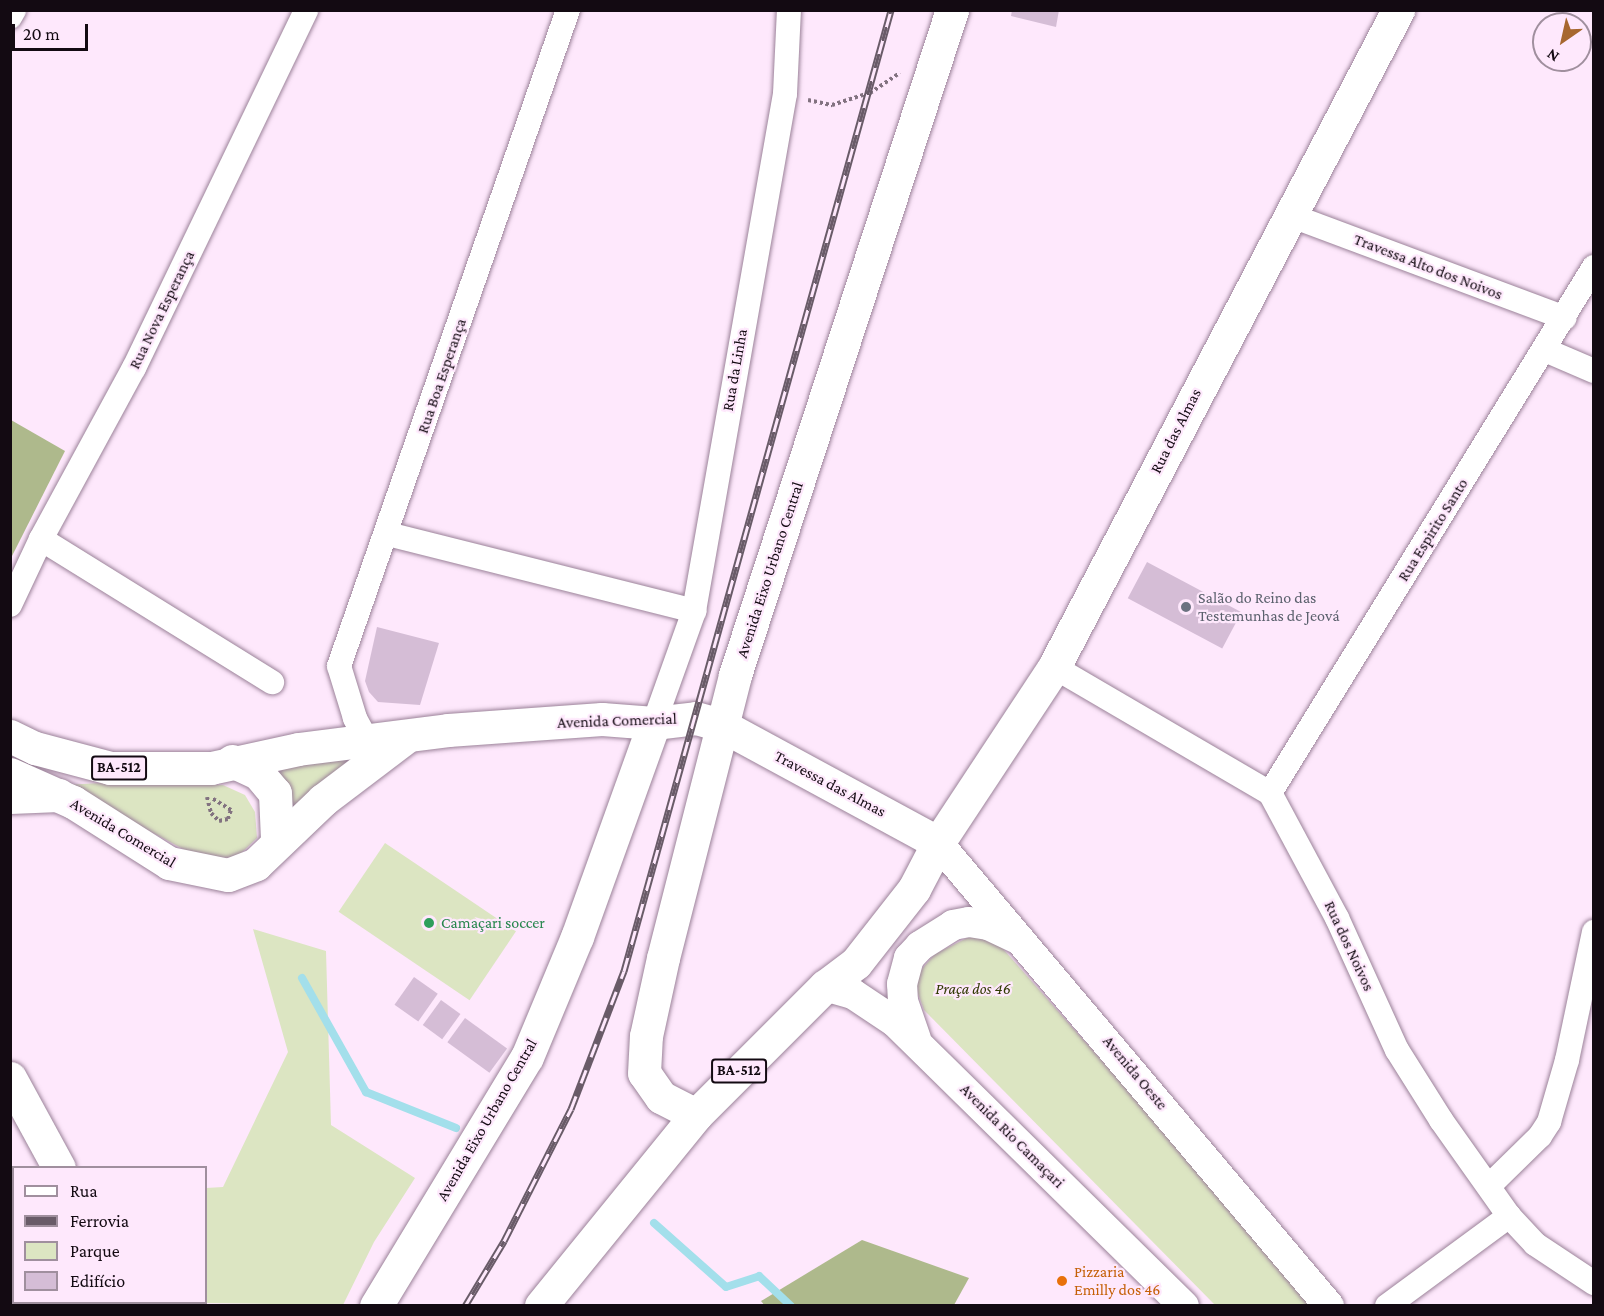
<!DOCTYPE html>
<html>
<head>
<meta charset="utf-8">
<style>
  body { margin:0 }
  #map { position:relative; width:1604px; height:1316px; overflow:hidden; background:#fee8fc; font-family:"Crimson Pro",serif }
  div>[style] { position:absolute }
  .green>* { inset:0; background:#dce5c2; transform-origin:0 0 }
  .forest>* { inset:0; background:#aeb98c }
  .stream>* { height:8px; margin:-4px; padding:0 4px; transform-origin:4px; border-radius:4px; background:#a3dfeb }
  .building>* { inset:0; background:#d5bdd6; transform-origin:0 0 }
  .path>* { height:4px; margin-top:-2px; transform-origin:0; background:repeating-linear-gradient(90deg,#827280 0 3px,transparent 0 6px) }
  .roads { filter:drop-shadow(0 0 2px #9b8299) drop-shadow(0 0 2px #9b8299) }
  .minor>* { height:24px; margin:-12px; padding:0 12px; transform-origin:12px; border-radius:12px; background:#fff }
  .tertiary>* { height:30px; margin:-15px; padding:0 15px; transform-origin:15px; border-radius:15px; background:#fff }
  .secondary>* { height:33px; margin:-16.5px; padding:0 16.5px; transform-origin:16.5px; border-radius:16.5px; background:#fff }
  .primary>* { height:33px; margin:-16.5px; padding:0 16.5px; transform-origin:16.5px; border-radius:16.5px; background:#fff }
  .rail>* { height:7px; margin-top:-3.5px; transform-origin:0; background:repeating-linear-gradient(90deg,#fee8fc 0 14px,#695b68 0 28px); box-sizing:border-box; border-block:2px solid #695b68 }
  .dots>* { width:16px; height:16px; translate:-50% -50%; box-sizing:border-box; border:3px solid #fee8fc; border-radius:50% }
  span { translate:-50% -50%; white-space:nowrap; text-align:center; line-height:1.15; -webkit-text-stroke:4.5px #fee8fc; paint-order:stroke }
  .shield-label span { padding:2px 4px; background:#fee8fc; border:2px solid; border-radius:4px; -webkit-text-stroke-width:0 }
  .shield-label { font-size:15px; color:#130a12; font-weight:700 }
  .street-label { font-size:16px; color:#130a12 }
  .worship-label { font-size:16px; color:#5b616d }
  .left { translate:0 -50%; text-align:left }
  .leisure-label { font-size:16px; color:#27864d }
  .park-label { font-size:16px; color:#303902; font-style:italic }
  .food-label { font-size:16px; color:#c56008 }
  .frame { position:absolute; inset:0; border:12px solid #130a12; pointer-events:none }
  .legend { position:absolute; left:12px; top:1166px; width:195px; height:138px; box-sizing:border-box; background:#fee8fc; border:2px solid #a08f9e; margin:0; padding:8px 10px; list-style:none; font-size:18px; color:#130a12 }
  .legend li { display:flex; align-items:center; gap:12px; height:30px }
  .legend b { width:30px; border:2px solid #a08f9e }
  .north { position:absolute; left:1532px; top:12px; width:60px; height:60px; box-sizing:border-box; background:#fee8fc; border:2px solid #a08f9e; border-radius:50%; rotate:214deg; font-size:16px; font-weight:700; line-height:24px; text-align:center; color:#130a12 }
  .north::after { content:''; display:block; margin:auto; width:21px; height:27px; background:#a7672f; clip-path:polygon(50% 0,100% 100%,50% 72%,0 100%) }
  .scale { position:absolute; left:12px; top:24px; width:76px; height:27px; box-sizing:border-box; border:3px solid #130a12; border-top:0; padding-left:8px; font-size:18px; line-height:21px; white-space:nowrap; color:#130a12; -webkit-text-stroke:4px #fee8fc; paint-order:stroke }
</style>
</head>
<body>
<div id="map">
  <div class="green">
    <i style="clip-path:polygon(397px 738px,275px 837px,258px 774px)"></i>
    <i style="clip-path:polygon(139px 781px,223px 785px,245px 795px,255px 812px,257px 838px,237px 857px,202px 859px,63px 785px)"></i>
    <i style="left:385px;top:843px;width:158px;height:83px;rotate:34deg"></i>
    <i style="clip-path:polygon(253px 929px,326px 951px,331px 1125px,415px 1178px,374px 1242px,343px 1305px,202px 1303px,206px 1302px,206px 1188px,223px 1187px,288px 1052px)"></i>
    <i style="clip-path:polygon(973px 935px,996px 941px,1318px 1305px,1215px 1305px,924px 1010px,916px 988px,920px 971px,935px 954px)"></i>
  </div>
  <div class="forest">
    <i style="clip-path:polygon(11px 420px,65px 451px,11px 558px)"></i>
    <i style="clip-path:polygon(862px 1240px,969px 1278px,954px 1305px,765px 1306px,761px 1301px)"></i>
  </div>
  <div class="stream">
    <i style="left:302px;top:978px;width:131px;rotate:60.7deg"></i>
    <i style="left:366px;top:1092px;width:97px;rotate:21.8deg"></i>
    <i style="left:654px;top:1223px;width:96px;rotate:41.6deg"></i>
    <i style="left:726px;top:1287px;width:35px;rotate:-18deg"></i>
    <i style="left:759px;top:1276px;width:44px;rotate:43.2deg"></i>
  </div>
  <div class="building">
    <i style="clip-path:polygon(1012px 10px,1059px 10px,1056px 27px,1011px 16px)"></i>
    <i style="left:1147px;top:562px;width:107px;height:41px;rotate:28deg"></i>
    <i style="clip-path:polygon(377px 627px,439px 643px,420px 705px,378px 702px,369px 692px,365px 681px)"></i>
    <i style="left:414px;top:977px;width:29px;height:34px;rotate:35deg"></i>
    <i style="left:441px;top:1000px;width:24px;height:31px;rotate:36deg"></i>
    <i style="left:465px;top:1018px;width:52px;height:30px;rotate:36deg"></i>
    <i style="clip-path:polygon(10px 1211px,14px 1217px,10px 1248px)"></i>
  </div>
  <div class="path">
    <i style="left:808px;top:100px;width:25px;rotate:12deg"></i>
    <i style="left:832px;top:105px;width:40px;rotate:-18deg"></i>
    <i style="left:870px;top:93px;width:36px;rotate:-34deg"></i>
    <i style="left:207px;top:797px;width:16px;rotate:76deg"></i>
    <i style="left:211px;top:813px;width:11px;rotate:45deg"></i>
    <i style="left:219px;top:821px;width:9px;rotate:-13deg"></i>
    <i style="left:228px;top:819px;width:9px;rotate:-72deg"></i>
    <i style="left:231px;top:810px;width:22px;rotate:-148deg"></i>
  </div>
  <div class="roads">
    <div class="minor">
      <i style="left:10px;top:17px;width:8px;rotate:-60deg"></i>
      <i style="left:1292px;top:216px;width:291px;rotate:20.5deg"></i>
      <i style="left:1545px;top:350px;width:53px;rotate:23.2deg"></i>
      <i style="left:388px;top:534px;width:316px;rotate:14.1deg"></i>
      <i style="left:41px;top:539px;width:272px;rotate:31.8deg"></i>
      <i style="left:10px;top:605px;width:73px;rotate:-64.8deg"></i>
      <i style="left:41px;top:539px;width:195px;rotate:-61.5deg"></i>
      <i style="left:134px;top:368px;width:397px;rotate:-64.3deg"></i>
      <i style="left:1054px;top:667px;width:250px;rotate:30.3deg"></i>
      <i style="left:1270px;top:793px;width:142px;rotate:61.8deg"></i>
      <i style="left:1337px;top:918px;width:145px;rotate:65.6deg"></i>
      <i style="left:1397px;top:1050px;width:83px;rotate:57.8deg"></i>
      <i style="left:1441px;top:1120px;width:118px;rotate:54.7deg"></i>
      <i style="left:1509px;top:1216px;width:38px;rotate:47deg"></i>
      <i style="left:1535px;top:1244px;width:71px;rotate:33.5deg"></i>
      <i style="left:654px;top:723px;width:119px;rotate:-70.3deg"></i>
      <i style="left:694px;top:611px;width:525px;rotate:-80.02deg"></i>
      <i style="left:785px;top:94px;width:84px;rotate:-87.3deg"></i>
      <i style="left:366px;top:739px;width:24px;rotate:-118deg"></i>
      <i style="left:355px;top:718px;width:54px;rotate:-107.1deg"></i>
      <i style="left:339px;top:666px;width:695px;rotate:-70.76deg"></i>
      <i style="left:1270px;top:793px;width:618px;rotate:-58.37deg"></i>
      <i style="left:1490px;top:1185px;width:70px;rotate:-44.4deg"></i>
      <i style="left:1540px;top:1136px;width:17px;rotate:-57deg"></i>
      <i style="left:1549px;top:1122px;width:65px;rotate:-73.8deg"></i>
      <i style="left:1567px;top:1060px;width:131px;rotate:-78.1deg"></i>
      <i style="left:87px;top:1306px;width:7px;rotate:-34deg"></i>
      <i style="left:1387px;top:1306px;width:152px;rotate:-36.4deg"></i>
    </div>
    <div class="tertiary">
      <i style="left:938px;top:843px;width:606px;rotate:49.82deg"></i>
      <i style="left:825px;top:986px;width:29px;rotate:16deg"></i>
      <i style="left:853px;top:994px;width:50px;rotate:33.7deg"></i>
      <i style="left:895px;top:1022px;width:405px;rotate:44.5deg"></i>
      <i style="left:916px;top:1039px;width:39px;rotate:-109deg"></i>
      <i style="left:903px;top:1002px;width:18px;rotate:-93deg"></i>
      <i style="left:902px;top:984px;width:27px;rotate:-75deg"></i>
      <i style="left:909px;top:958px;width:16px;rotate:-47deg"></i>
      <i style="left:920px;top:946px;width:39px;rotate:-32deg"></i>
      <i style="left:953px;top:925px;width:16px;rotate:-11deg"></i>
      <i style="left:969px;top:922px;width:19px;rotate:9deg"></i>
      <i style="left:988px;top:925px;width:35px;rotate:25deg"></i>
    </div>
    <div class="secondary">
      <i style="left:10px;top:797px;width:49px;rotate:-2.3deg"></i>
      <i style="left:938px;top:843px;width:211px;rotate:-56.6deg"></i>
      <i style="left:1054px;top:667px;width:742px;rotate:-62.36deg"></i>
      <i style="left:10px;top:1078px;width:102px;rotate:61.4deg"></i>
      <i style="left:696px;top:1115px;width:39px;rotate:-153deg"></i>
      <i style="left:661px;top:1097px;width:29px;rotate:-125deg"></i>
      <i style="left:644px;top:1073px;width:37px;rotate:-87deg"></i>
      <i style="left:646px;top:1036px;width:80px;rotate:-77.7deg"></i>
      <i style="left:663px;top:958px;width:292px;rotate:-75.7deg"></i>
      <i style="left:735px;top:675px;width:700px;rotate:-71.93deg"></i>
      <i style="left:168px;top:1302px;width:5px;rotate:53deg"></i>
    </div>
    <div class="primary">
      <i style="left:10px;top:736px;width:28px;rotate:26deg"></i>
      <i style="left:35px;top:748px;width:78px;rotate:14.9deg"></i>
      <i style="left:110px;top:768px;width:101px"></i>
      <i style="left:211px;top:768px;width:89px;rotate:-12.3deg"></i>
      <i style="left:298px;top:749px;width:151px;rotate:-7.2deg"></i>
      <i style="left:448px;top:730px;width:154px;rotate:-4.1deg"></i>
      <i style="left:602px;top:719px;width:52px;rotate:4.4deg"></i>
      <i style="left:654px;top:723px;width:42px;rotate:-6.8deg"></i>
      <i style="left:696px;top:718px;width:26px;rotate:16deg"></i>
      <i style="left:721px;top:725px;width:247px;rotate:28.5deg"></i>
      <i style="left:938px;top:843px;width:52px;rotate:117.6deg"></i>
      <i style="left:914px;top:889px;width:94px;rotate:128.1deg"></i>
      <i style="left:856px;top:963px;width:39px;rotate:143deg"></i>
      <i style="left:825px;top:986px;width:182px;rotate:135deg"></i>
      <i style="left:696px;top:1115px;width:246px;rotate:129.1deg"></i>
      <i style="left:232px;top:761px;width:29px;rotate:25deg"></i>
      <i style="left:258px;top:773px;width:26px;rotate:50deg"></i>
      <i style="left:275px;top:793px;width:46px;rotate:87.5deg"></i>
      <i style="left:10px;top:774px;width:69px;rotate:24deg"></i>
      <i style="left:73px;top:802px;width:114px;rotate:32.4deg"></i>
      <i style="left:169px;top:863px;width:60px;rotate:11.5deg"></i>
      <i style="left:228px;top:875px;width:30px;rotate:-21deg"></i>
      <i style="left:256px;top:864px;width:93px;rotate:-43.7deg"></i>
      <i style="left:323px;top:800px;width:104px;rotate:-37.2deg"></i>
      <i style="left:376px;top:1306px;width:291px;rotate:-58.8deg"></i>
      <i style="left:527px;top:1057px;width:130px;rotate:-67.4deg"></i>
      <i style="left:577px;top:937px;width:227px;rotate:-70.2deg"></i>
    </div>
  </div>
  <div class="rail">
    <i style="left:465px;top:1306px;width:76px;rotate:-59deg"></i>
    <i style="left:504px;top:1241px;width:148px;rotate:-63.1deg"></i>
    <i style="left:571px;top:1109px;width:148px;rotate:-69deg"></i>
    <i style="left:624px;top:971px;width:997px;rotate:-74.47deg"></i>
  </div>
  <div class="dots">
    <i style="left:1186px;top:607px;background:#6b7280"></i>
    <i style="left:429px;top:923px;background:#2e9e5b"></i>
    <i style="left:1062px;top:1281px;background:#e8710a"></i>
  </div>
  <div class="shield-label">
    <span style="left:119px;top:768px">BA-512</span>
    <span style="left:739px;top:1071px">BA-512</span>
  </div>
  <div class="street-label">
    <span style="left:1428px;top:267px;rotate:21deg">Travessa Alto dos Noivos</span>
    <span style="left:162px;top:310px;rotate:-64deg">Rua Nova Esperança</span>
    <span style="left:735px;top:370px;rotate:-80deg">Rua da Linha</span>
    <span style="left:442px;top:376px;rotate:-71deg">Rua Boa Esperança</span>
    <span style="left:1176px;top:431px;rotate:-63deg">Rua das Almas</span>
    <span style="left:1433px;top:530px;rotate:-58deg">Rua Espirito Santo</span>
    <span style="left:770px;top:570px;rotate:-72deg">Avenida Eixo Urbano Central</span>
    <span style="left:617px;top:721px;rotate:-2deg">Avenida Comercial</span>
    <span style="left:830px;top:784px;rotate:28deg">Travessa das Almas</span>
    <span style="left:123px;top:833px;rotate:31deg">Avenida Comercial</span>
    <span style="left:1349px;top:946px;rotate:65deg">Rua dos Noivos</span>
    <span style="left:1135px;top:1073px;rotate:50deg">Avenida Oeste</span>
    <span style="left:487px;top:1120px;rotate:-60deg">Avenida Eixo Urbano Central</span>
    <span style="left:1012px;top:1136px;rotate:45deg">Avenida Rio Camaçari</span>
  </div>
  <div class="worship-label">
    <span class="left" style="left:1198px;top:607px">Salão do Reino das<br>Testemunhas de Jeová</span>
  </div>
  <div class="leisure-label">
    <span class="left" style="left:441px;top:923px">Camaçari soccer</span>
  </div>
  <div class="park-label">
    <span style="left:973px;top:989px">Praça dos 46</span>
  </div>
  <div class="food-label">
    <span class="left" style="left:1074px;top:1281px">Pizzaria<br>Emilly dos 46</span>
  </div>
  <div class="frame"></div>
  <ul class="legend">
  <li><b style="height:8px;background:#fff"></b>Rua</li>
  <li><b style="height:8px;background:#695b68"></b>Ferrovia</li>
  <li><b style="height:16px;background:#dce5c2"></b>Parque</li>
  <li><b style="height:16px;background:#d5bdd6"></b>Edifício</li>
  </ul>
  <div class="north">N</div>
  <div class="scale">20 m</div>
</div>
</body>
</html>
